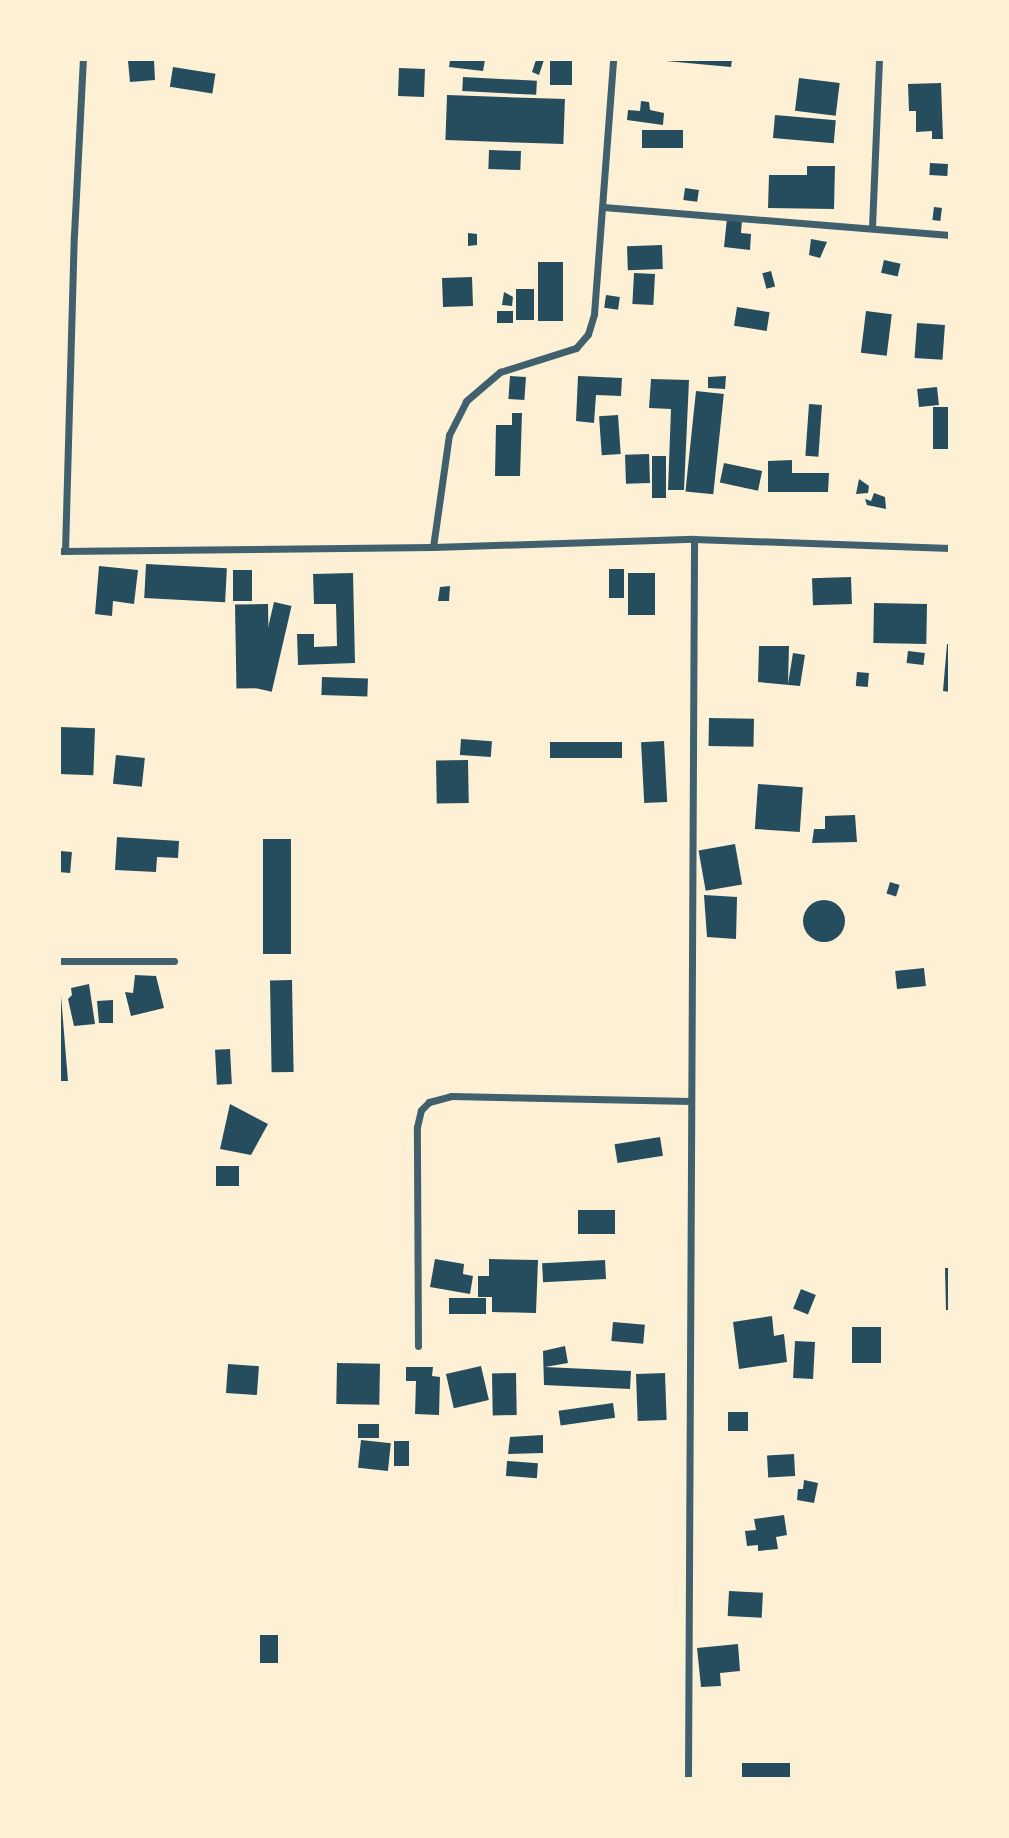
<!DOCTYPE html>
<html>
<head>
<meta charset="utf-8">
<style>
  body { margin:0 }
  #map { position:relative; width:1009px; height:1838px; overflow:hidden; background:#fdf0d5; font-family:"PT Sans Narrow",sans-serif }
  div>[style] { position:absolute }
  .building>* { inset:0; background:#264d5e; transform-origin:0 0 }
  .round { border-radius:50% }
  .minor>* { height:7px; margin:-3.5px; padding:0 3.5px; transform-origin:3.5px; border-radius:3.5px; background:#3f606c }
  span { translate:-50% -50%; white-space:nowrap; text-align:center; line-height:1.15; -webkit-text-stroke:5px #fdf0d5; paint-order:stroke }
  .frame { position:absolute; inset:0; border:61px solid #fdf0d5; pointer-events:none }
</style>
</head>
<body>
<div id="map">
  <div class="building">
    <i style="clip-path:polygon(149px 60px,154px 60px,155px 80px,130px 82px,128px 61px)"></i>
    <i style="clip-path:polygon(450px 60px,485px 60px,483px 71px,449px 67px)"></i>
    <i style="clip-path:polygon(536px 60px,544px 60px,539px 75px,532px 72px)"></i>
    <i style="left:550px;top:60px;width:22px;height:25px"></i>
    <i style="clip-path:polygon(655px 60px,732px 60px,731px 67px)"></i>
    <i style="left:173px;top:67px;width:43px;height:20px;rotate:9deg"></i>
    <i style="left:399px;top:68px;width:26px;height:28px;rotate:2deg"></i>
    <i style="left:463px;top:77px;width:74px;height:14px;rotate:3deg"></i>
    <i style="left:799px;top:78px;width:41px;height:33px;rotate:7deg"></i>
    <i style="clip-path:polygon(941px 83px,943px 139px,932px 139px,932px 131px,916px 132px,916px 111px,909px 111px,908px 84px)"></i>
    <i style="left:447px;top:95px;width:118px;height:45px;rotate:2deg"></i>
    <i style="clip-path:polygon(641px 101px,649px 102px,650px 110px,664px 113px,663px 125px,627px 120px,628px 110px,640px 111px)"></i>
    <i style="left:775px;top:115px;width:61px;height:23px;rotate:5deg"></i>
    <i style="left:642px;top:130px;width:41px;height:18px"></i>
    <i style="left:489px;top:150px;width:32px;height:19px;rotate:2deg"></i>
    <i style="left:930px;top:163px;width:18px;height:12px;rotate:3deg"></i>
    <i style="clip-path:polygon(807px 166px,835px 166px,834px 209px,768px 208px,769px 175px,807px 175px)"></i>
    <i style="left:685px;top:188px;width:14px;height:12px;rotate:8deg"></i>
    <i style="left:934px;top:207px;width:8px;height:13px;rotate:7deg"></i>
    <i style="clip-path:polygon(727px 218px,742px 220px,741px 233px,751px 234px,750px 250px,724px 247px)"></i>
    <i style="clip-path:polygon(468px 233px,477px 234px,477px 245px,468px 246px)"></i>
    <i style="clip-path:polygon(811px 239px,827px 242px,820px 258px,809px 255px)"></i>
    <i style="left:662px;top:245px;width:24px;height:35px;rotate:88deg"></i>
    <i style="left:884px;top:260px;width:17px;height:13px;rotate:13deg"></i>
    <i style="left:538px;top:262px;width:25px;height:59px"></i>
    <i style="left:771px;top:271px;width:16px;height:9px;rotate:75deg"></i>
    <i style="left:634px;top:273px;width:21px;height:31px;rotate:3deg"></i>
    <i style="left:472px;top:277px;width:29px;height:30px;rotate:88deg"></i>
    <i style="left:516px;top:289px;width:18px;height:31px"></i>
    <i style="clip-path:polygon(504px 292px,513px 297px,512px 306px,502px 305px)"></i>
    <i style="left:606px;top:295px;width:14px;height:13px;rotate:8deg"></i>
    <i style="left:737px;top:307px;width:33px;height:19px;rotate:9deg"></i>
    <i style="left:497px;top:311px;width:16px;height:12px"></i>
    <i style="left:866px;top:311px;width:26px;height:42px;rotate:7deg"></i>
    <i style="left:917px;top:323px;width:28px;height:35px;rotate:4deg"></i>
    <i style="left:510px;top:376px;width:16px;height:23px;rotate:4deg"></i>
    <i style="clip-path:polygon(578px 376px,622px 378px,621px 396px,596px 395px,594px 423px,576px 421px)"></i>
    <i style="clip-path:polygon(726px 376px,725px 389px,708px 388px,708px 377px)"></i>
    <i style="clip-path:polygon(651px 379px,689px 380px,684px 490px,668px 490px,671px 409px,649px 408px)"></i>
    <i style="left:937px;top:387px;width:18px;height:20px;rotate:84deg"></i>
    <i style="left:696px;top:391px;width:28px;height:101px;rotate:6deg"></i>
    <i style="left:809px;top:404px;width:13px;height:52px;rotate:4deg"></i>
    <i style="left:933px;top:407px;width:17px;height:42px"></i>
    <i style="clip-path:polygon(512px 413px,522px 413px,520px 476px,495px 476px,496px 425px,512px 425px)"></i>
    <i style="left:618px;top:415px;width:39px;height:19px;rotate:86deg"></i>
    <i style="left:649px;top:454px;width:29px;height:24px;rotate:88deg"></i>
    <i style="left:652px;top:456px;width:14px;height:42px"></i>
    <i style="clip-path:polygon(792px 460px,792px 473px,829px 473px,828px 492px,768px 492px,768px 461px)"></i>
    <i style="left:724px;top:463px;width:39px;height:20px;rotate:12deg"></i>
    <i style="clip-path:polygon(859px 479px,869px 486px,868px 493px,856px 494px)"></i>
    <i style="clip-path:polygon(874px 493px,885px 497px,886px 509px,867px 505px,865px 499px,871px 501px)"></i>
    <i style="left:146px;top:564px;width:81px;height:34px;rotate:3deg"></i>
    <i style="clip-path:polygon(99px 566px,138px 570px,134px 604px,113px 601px,112px 616px,95px 614px)"></i>
    <i style="left:609px;top:569px;width:15px;height:29px"></i>
    <i style="left:252px;top:570px;width:31px;height:19px;rotate:90deg"></i>
    <i style="clip-path:polygon(353px 573px,355px 663px,298px 665px,297px 634px,314px 634px,314px 647px,337px 646px,336px 604px,314px 604px,313px 574px)"></i>
    <i style="left:628px;top:573px;width:27px;height:42px"></i>
    <i style="left:851px;top:577px;width:27px;height:39px;rotate:88deg"></i>
    <i style="clip-path:polygon(450px 586px,449px 601px,438px 601px,440px 587px)"></i>
    <i style="left:274px;top:602px;width:18px;height:88px;rotate:13deg"></i>
    <i style="left:874px;top:603px;width:53px;height:40px;rotate:1deg"></i>
    <i style="left:268px;top:604px;width:84px;height:33px;rotate:89deg"></i>
    <i style="clip-path:polygon(947px 644px,950px 644px,950px 692px,943px 691px)"></i>
    <i style="clip-path:polygon(759px 646px,789px 646px,788px 684px,793px 653px,805px 655px,800px 686px,758px 682px)"></i>
    <i style="left:908px;top:651px;width:17px;height:12px;rotate:7deg"></i>
    <i style="left:857px;top:672px;width:12px;height:14px;rotate:5deg"></i>
    <i style="left:322px;top:677px;width:46px;height:18px;rotate:2deg"></i>
    <i style="left:709px;top:718px;width:45px;height:28px;rotate:1deg"></i>
    <i style="left:60px;top:727px;width:35px;height:47px;rotate:2deg"></i>
    <i style="left:461px;top:739px;width:31px;height:16px;rotate:4deg"></i>
    <i style="left:664px;top:741px;width:61px;height:23px;rotate:87deg"></i>
    <i style="left:622px;top:742px;width:16px;height:72px;rotate:90deg"></i>
    <i style="left:116px;top:755px;width:29px;height:29px;rotate:6deg"></i>
    <i style="left:468px;top:760px;width:43px;height:32px;rotate:89deg"></i>
    <i style="left:758px;top:784px;width:45px;height:45px;rotate:4deg"></i>
    <i style="clip-path:polygon(855px 815px,857px 842px,812px 843px,814px 829px,825px 829px,825px 816px)"></i>
    <i style="clip-path:polygon(117px 837px,179px 841px,178px 858px,157px 857px,156px 872px,115px 870px)"></i>
    <i style="left:263px;top:839px;width:28px;height:115px"></i>
    <i style="left:735px;top:844px;width:41px;height:37px;rotate:80deg"></i>
    <i style="left:60px;top:851px;width:12px;height:21px;rotate:5deg"></i>
    <i style="left:890px;top:882px;width:10px;height:12px;rotate:17deg"></i>
    <i style="clip-path:polygon(704px 895px,737px 897px,736px 939px,707px 937px)"></i>
    <i class="round" style="left:803px;top:900px;width:42px;height:42px"></i>
    <i style="left:924px;top:968px;width:18px;height:29px;rotate:84deg"></i>
    <i style="clip-path:polygon(135px 975px,156px 976px,164px 1008px,131px 1016px,125px 992px,133px 993px)"></i>
    <i style="left:292px;top:980px;width:92px;height:22px;rotate:89deg"></i>
    <i style="clip-path:polygon(89px 984px,95px 1024px,74px 1026px,68px 999px,72px 995px,71px 988px)"></i>
    <i style="clip-path:polygon(61px 996px,68px 1081px,60px 1081px)"></i>
    <i style="clip-path:polygon(113px 1000px,113px 1023px,99px 1023px,97px 1001px)"></i>
    <i style="left:230px;top:1049px;width:35px;height:15px;rotate:87deg"></i>
    <i style="clip-path:polygon(230px 1104px,268px 1124px,251px 1155px,220px 1149px)"></i>
    <i style="left:660px;top:1137px;width:19px;height:46px;rotate:81deg"></i>
    <i style="left:216px;top:1166px;width:23px;height:20px"></i>
    <i style="left:578px;top:1210px;width:37px;height:24px"></i>
    <i style="clip-path:polygon(435px 1259px,464px 1264px,463px 1274px,473px 1276px,470px 1294px,430px 1287px)"></i>
    <i style="clip-path:polygon(489px 1259px,538px 1260px,536px 1313px,492px 1312px,492px 1297px,478px 1297px,478px 1276px,489px 1276px)"></i>
    <i style="left:605px;top:1260px;width:19px;height:63px;rotate:87deg"></i>
    <i style="clip-path:polygon(945px 1268px,950px 1268px,950px 1310px,946px 1310px)"></i>
    <i style="left:801px;top:1289px;width:16px;height:21px;rotate:22deg"></i>
    <i style="left:486px;top:1298px;width:16px;height:37px;rotate:90deg"></i>
    <i style="clip-path:polygon(772px 1316px,774px 1336px,784px 1334px,787px 1362px,739px 1369px,733px 1322px)"></i>
    <i style="left:613px;top:1322px;width:32px;height:19px;rotate:5deg"></i>
    <i style="left:852px;top:1327px;width:29px;height:36px"></i>
    <i style="left:795px;top:1341px;width:20px;height:37px;rotate:3deg"></i>
    <i style="clip-path:polygon(565px 1346px,568px 1363px,545px 1367px,631px 1371px,630px 1389px,544px 1385px,543px 1351px)"></i>
    <i style="left:337px;top:1363px;width:43px;height:41px;rotate:1deg"></i>
    <i style="left:228px;top:1364px;width:31px;height:29px;rotate:4deg"></i>
    <i style="left:481px;top:1366px;width:35px;height:36px;rotate:77deg"></i>
    <i style="clip-path:polygon(406px 1367px,433px 1367px,432px 1376px,440px 1377px,439px 1415px,415px 1414px,416px 1381px,406px 1381px)"></i>
    <i style="left:516px;top:1373px;width:42px;height:24px;rotate:89deg"></i>
    <i style="left:665px;top:1373px;width:47px;height:29px;rotate:88deg"></i>
    <i style="left:613px;top:1403px;width:15px;height:55px;rotate:82deg"></i>
    <i style="left:728px;top:1412px;width:20px;height:19px"></i>
    <i style="left:358px;top:1424px;width:21px;height:14px"></i>
    <i style="clip-path:polygon(543px 1435px,543px 1453px,508px 1454px,510px 1437px)"></i>
    <i style="left:361px;top:1440px;width:30px;height:28px;rotate:6deg"></i>
    <i style="left:394px;top:1441px;width:15px;height:25px"></i>
    <i style="left:794px;top:1454px;width:22px;height:27px;rotate:87deg"></i>
    <i style="left:507px;top:1461px;width:31px;height:15px;rotate:4deg"></i>
    <i style="clip-path:polygon(804px 1480px,818px 1483px,814px 1503px,797px 1500px,798px 1489px,803px 1489px)"></i>
    <i style="clip-path:polygon(784px 1515px,787px 1535px,776px 1537px,778px 1549px,758px 1551px,758px 1545px,747px 1546px,745px 1531px,756px 1530px,754px 1519px)"></i>
    <i style="left:729px;top:1591px;width:34px;height:25px;rotate:3deg"></i>
    <i style="left:260px;top:1635px;width:18px;height:28px"></i>
    <i style="clip-path:polygon(738px 1644px,740px 1671px,720px 1673px,721px 1686px,701px 1687px,697px 1648px)"></i>
    <i style="left:742px;top:1763px;width:48px;height:15px"></i>
  </div>
  <div class="minor">
    <i style="left:603px;top:207px;width:348px;rotate:4.6deg"></i>
    <i style="left:872px;top:227px;width:167px;rotate:-87.6deg"></i>
    <i style="left:433px;top:547px;width:113px;rotate:-81.9deg"></i>
    <i style="left:449px;top:435px;width:38px;rotate:-63deg"></i>
    <i style="left:466px;top:401px;width:45px;rotate:-40.5deg"></i>
    <i style="left:500px;top:372px;width:80px;rotate:-17.5deg"></i>
    <i style="left:576px;top:348px;width:18px;rotate:-49deg"></i>
    <i style="left:588px;top:334px;width:21px;rotate:-73deg"></i>
    <i style="left:594px;top:314px;width:255px;rotate:-85.7deg"></i>
    <i style="left:60px;top:551px;width:373px;rotate:-0.6deg"></i>
    <i style="left:433px;top:547px;width:261px;rotate:-1.8deg"></i>
    <i style="left:694px;top:539px;width:256px;rotate:2deg"></i>
    <i style="left:65px;top:551px;width:316px;rotate:-88.4deg"></i>
    <i style="left:74px;top:235px;width:175px;rotate:-87.1deg"></i>
    <i style="left:60px;top:961px;width:114px"></i>
    <i style="left:418px;top:1346px;width:219px;rotate:-90.3deg"></i>
    <i style="left:417px;top:1127px;width:17px;rotate:-77deg"></i>
    <i style="left:421px;top:1110px;width:11px;rotate:-45deg"></i>
    <i style="left:429px;top:1102px;width:23px;rotate:-15deg"></i>
    <i style="left:451px;top:1096px;width:240px;rotate:1.2deg"></i>
    <i style="left:688px;top:1778px;width:1239px;rotate:-89.72deg"></i>
  </div>
  <div class="frame"></div>
</div>
</body>
</html>
